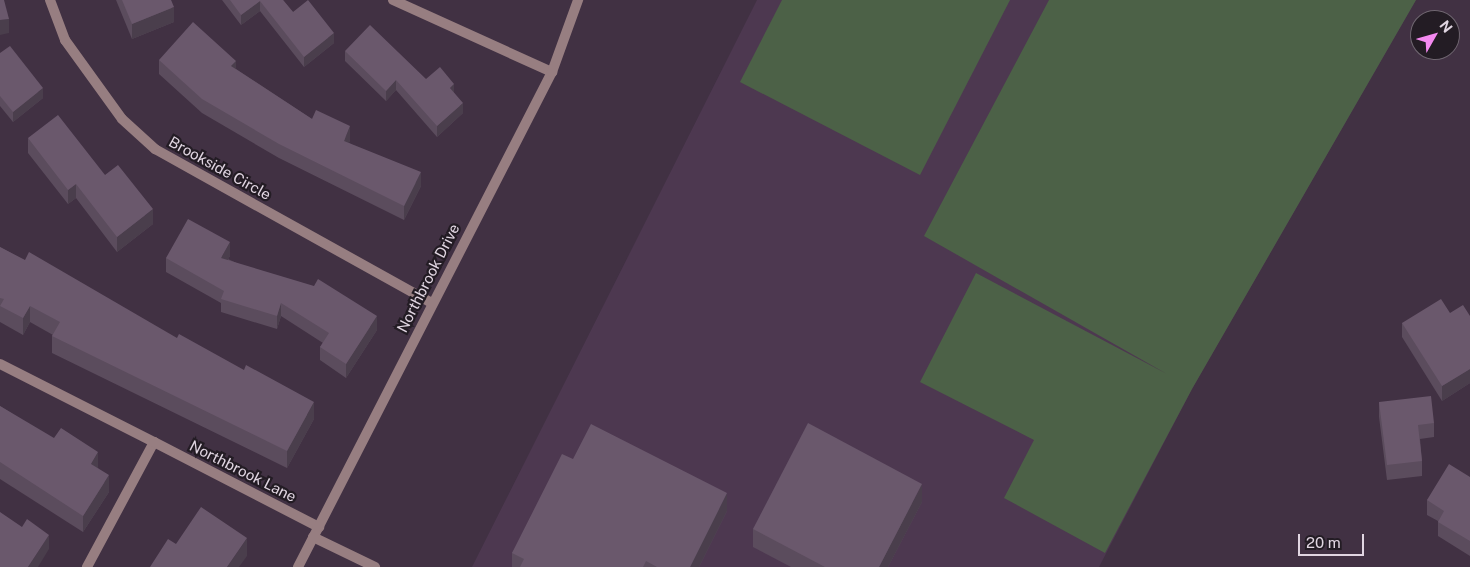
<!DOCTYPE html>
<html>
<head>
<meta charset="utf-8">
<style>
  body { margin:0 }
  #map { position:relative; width:1470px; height:567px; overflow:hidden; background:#413143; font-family:"Public Sans",sans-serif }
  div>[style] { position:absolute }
  .built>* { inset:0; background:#4d3850 }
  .green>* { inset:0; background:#4c6147 }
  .lane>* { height:10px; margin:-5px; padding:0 5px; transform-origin:5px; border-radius:5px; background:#977e81 }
  .street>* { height:10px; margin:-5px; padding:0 5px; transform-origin:5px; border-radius:5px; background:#977e81 }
  .wall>* { inset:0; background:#5b4c5d }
  .shaded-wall>* { inset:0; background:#4a3e4c }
  .building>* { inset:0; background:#6a586c }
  span { translate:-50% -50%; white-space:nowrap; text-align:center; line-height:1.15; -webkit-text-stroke:4.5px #231c24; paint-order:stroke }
  .street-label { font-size:15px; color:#e1d6e2 }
  .north { position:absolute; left:1410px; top:10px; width:50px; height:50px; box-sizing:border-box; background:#231c24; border:1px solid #6f6670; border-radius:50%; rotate:52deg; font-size:14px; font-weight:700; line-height:20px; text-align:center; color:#e1d6e2 }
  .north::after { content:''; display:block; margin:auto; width:18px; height:22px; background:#f489f0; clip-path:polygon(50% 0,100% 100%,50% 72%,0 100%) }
  .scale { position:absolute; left:1298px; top:534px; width:66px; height:22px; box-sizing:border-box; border:2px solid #e1d6e2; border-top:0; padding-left:6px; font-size:15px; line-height:18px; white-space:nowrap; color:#e1d6e2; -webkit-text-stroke:4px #231c24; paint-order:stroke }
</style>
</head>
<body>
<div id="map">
  <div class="built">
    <i style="clip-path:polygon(757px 0,1416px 0,1192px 389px,1099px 567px,472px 567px)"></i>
  </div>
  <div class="green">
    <i style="clip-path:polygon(782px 0,1010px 0,920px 175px,740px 82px)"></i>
    <i style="clip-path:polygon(1049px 0,1416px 0,1192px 389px,1105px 553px,1004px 498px,1034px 440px,920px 382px,976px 273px,1167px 374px,924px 236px)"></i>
  </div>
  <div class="lane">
    <i style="left:313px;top:537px;width:69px;rotate:25.8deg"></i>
  </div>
  <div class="street">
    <i style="left:50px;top:0;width:43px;rotate:69.4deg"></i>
    <i style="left:65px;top:40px;width:97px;rotate:54.2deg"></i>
    <i style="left:122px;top:119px;width:45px;rotate:42.3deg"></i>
    <i style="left:155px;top:149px;width:317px;rotate:29.1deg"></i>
    <i style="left:393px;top:0;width:175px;rotate:24.4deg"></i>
    <i style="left:0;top:364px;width:173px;rotate:26.9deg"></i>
    <i style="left:154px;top:442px;width:142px;rotate:118.2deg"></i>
    <i style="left:154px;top:442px;width:186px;rotate:27.3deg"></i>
    <i style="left:298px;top:567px;width:556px;rotate:-62.84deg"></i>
    <i style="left:552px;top:72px;width:77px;rotate:-70.1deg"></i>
  </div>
  <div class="wall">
    <i style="clip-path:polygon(116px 0,171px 0,174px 22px,132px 39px)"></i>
    <i style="clip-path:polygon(222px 0,283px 0,293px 12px,334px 43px,304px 67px,260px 11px,241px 25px)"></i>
    <i style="clip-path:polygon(345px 51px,426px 79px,454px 93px,463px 113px,437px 137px,396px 90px,386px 101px,345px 61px)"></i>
    <i style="clip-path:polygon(0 53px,43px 98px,13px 122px,0 106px)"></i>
    <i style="clip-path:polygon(159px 60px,236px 69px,312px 119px,350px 140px,349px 143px,421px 186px,404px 220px,279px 158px,202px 113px,159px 74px)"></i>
    <i style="clip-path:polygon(28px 138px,105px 175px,153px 224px,117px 252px,76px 198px,68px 204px,28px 153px)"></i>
    <i style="clip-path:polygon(0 247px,314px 419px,287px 468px,52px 353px,52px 336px,53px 335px,30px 322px,23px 335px,0 322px)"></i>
    <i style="clip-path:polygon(230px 256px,228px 259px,377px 330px,346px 378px,320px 360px,320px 347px,323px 343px,281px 316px,277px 329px,221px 312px,221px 303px,166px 272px,166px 258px)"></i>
    <i style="clip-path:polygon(1450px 313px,1470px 316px,1470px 383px,1442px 401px,1402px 337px,1402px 323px)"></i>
    <i style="clip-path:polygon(1379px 402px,1434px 423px,1434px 437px,1420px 439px,1422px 461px,1422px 476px,1387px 480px,1379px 417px)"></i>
    <i style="clip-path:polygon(0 406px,98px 468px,109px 492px,83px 532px,0 479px)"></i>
    <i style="clip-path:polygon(573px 459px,727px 511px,699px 567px,512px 567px,512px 553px)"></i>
    <i style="clip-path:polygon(1470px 477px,1470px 556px,1438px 536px,1438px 521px,1427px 515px,1427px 500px)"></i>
    <i style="clip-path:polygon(922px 502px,888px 567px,791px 567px,753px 547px,753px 529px)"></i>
  </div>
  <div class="shaded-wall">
    <i style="clip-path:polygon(260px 1px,260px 11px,241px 25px,241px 15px)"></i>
    <i style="clip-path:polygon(174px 7px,174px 22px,132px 39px,132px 24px)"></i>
    <i style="clip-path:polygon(9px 19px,9px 33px,0 35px,0 20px)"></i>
    <i style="clip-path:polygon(334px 33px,334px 43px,304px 67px,304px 57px)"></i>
    <i style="clip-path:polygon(236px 61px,236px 75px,231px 66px)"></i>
    <i style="clip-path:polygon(396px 80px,396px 90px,386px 101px,386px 91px)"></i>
    <i style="clip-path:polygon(454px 84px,454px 94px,450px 88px)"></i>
    <i style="clip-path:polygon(43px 88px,43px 98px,13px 122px,13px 112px)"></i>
    <i style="clip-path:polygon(463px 103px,463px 113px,437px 137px,437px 126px)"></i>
    <i style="clip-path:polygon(350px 126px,350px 140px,344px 155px,344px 141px)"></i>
    <i style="clip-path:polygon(421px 172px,421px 186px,404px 220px,404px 206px)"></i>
    <i style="clip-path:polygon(76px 184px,76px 198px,68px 204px,68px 190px)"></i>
    <i style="clip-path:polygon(153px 209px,153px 224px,117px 252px,117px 237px)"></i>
    <i style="clip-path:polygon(230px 242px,230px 256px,221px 271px,221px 258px)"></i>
    <i style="clip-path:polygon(281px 303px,281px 316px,277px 329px,277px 316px)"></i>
    <i style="clip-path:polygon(30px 306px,30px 322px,23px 335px,23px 318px)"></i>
    <i style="clip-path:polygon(377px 316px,377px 330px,346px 378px,346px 364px)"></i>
    <i style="clip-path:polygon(1470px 369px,1470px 383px,1442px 401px,1442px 386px)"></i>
    <i style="clip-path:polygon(314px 402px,314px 419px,287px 468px,287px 451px)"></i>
    <i style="clip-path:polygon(98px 452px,98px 468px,91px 480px,91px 464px)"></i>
    <i style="clip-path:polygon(109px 475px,109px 492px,83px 532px,83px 516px)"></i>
    <i style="clip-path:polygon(922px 484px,922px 502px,888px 567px,879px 567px)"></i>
    <i style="clip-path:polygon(727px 493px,727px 511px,699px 567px,690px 567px)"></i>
    <i style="clip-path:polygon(49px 535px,49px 549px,38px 567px,28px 567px)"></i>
    <i style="clip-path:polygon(247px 538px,247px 556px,239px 567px,227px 567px)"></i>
  </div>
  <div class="building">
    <i style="clip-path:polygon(0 0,4px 0,9px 19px,0 20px)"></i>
    <i style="clip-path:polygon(122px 0,171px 0,174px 7px,132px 24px)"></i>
    <i style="clip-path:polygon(230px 0,283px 0,293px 12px,308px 0,334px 33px,304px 57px,260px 1px,241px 15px)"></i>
    <i style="clip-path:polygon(193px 22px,236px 61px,231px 66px,312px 119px,316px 110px,350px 126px,344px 141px,421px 172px,404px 206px,279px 144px,202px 99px,159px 60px)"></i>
    <i style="clip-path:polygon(370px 25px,426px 79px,440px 67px,454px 84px,450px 88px,463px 103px,437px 126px,396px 80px,386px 91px,345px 51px)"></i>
    <i style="clip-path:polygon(10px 46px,43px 88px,13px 112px,0 96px,0 53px)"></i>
    <i style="clip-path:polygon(58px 115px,105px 175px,118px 165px,153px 209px,117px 237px,76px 184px,68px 190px,28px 138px)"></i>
    <i style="clip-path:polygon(188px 219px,230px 242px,221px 258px,314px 286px,318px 279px,377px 316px,346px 364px,320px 347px,329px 333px,281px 303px,277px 316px,221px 299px,224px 291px,166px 258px)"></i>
    <i style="clip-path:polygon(0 247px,25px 260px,29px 252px,177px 338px,179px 334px,244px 370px,246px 365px,314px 402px,287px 451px,52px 336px,60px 322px,30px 306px,23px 318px,0 306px,4px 299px,0 298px)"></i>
    <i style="clip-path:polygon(1441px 299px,1450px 313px,1463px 305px,1470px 316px,1470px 369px,1442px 386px,1402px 323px)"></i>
    <i style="clip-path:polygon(1431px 396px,1434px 423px,1418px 425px,1422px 461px,1387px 465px,1379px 402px)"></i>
    <i style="clip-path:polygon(0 406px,54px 438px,61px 428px,98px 452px,91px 464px,109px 475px,83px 516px,0 462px)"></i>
    <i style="clip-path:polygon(808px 423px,922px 484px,879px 567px,825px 567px,753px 529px)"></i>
    <i style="clip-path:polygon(591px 424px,727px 493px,690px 567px,657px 567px,646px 561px,643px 567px,520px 567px,524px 559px,512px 553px,562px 454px,573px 459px)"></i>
    <i style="clip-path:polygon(1449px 464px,1470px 477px,1470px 541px,1438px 522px,1444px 511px,1427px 500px)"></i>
    <i style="clip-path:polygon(201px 507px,247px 538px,227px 567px,150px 567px,168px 539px,176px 544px)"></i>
    <i style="clip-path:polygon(0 512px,22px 527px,27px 519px,49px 535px,28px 567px,0 567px)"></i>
  </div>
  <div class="street-label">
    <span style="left:220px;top:168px;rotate:29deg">Brookside Circle</span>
    <span style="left:428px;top:278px;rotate:-63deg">Northbrook Drive</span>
    <span style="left:243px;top:471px;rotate:27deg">Northbrook Lane</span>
  </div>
  <div class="north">N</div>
  <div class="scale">20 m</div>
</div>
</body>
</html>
